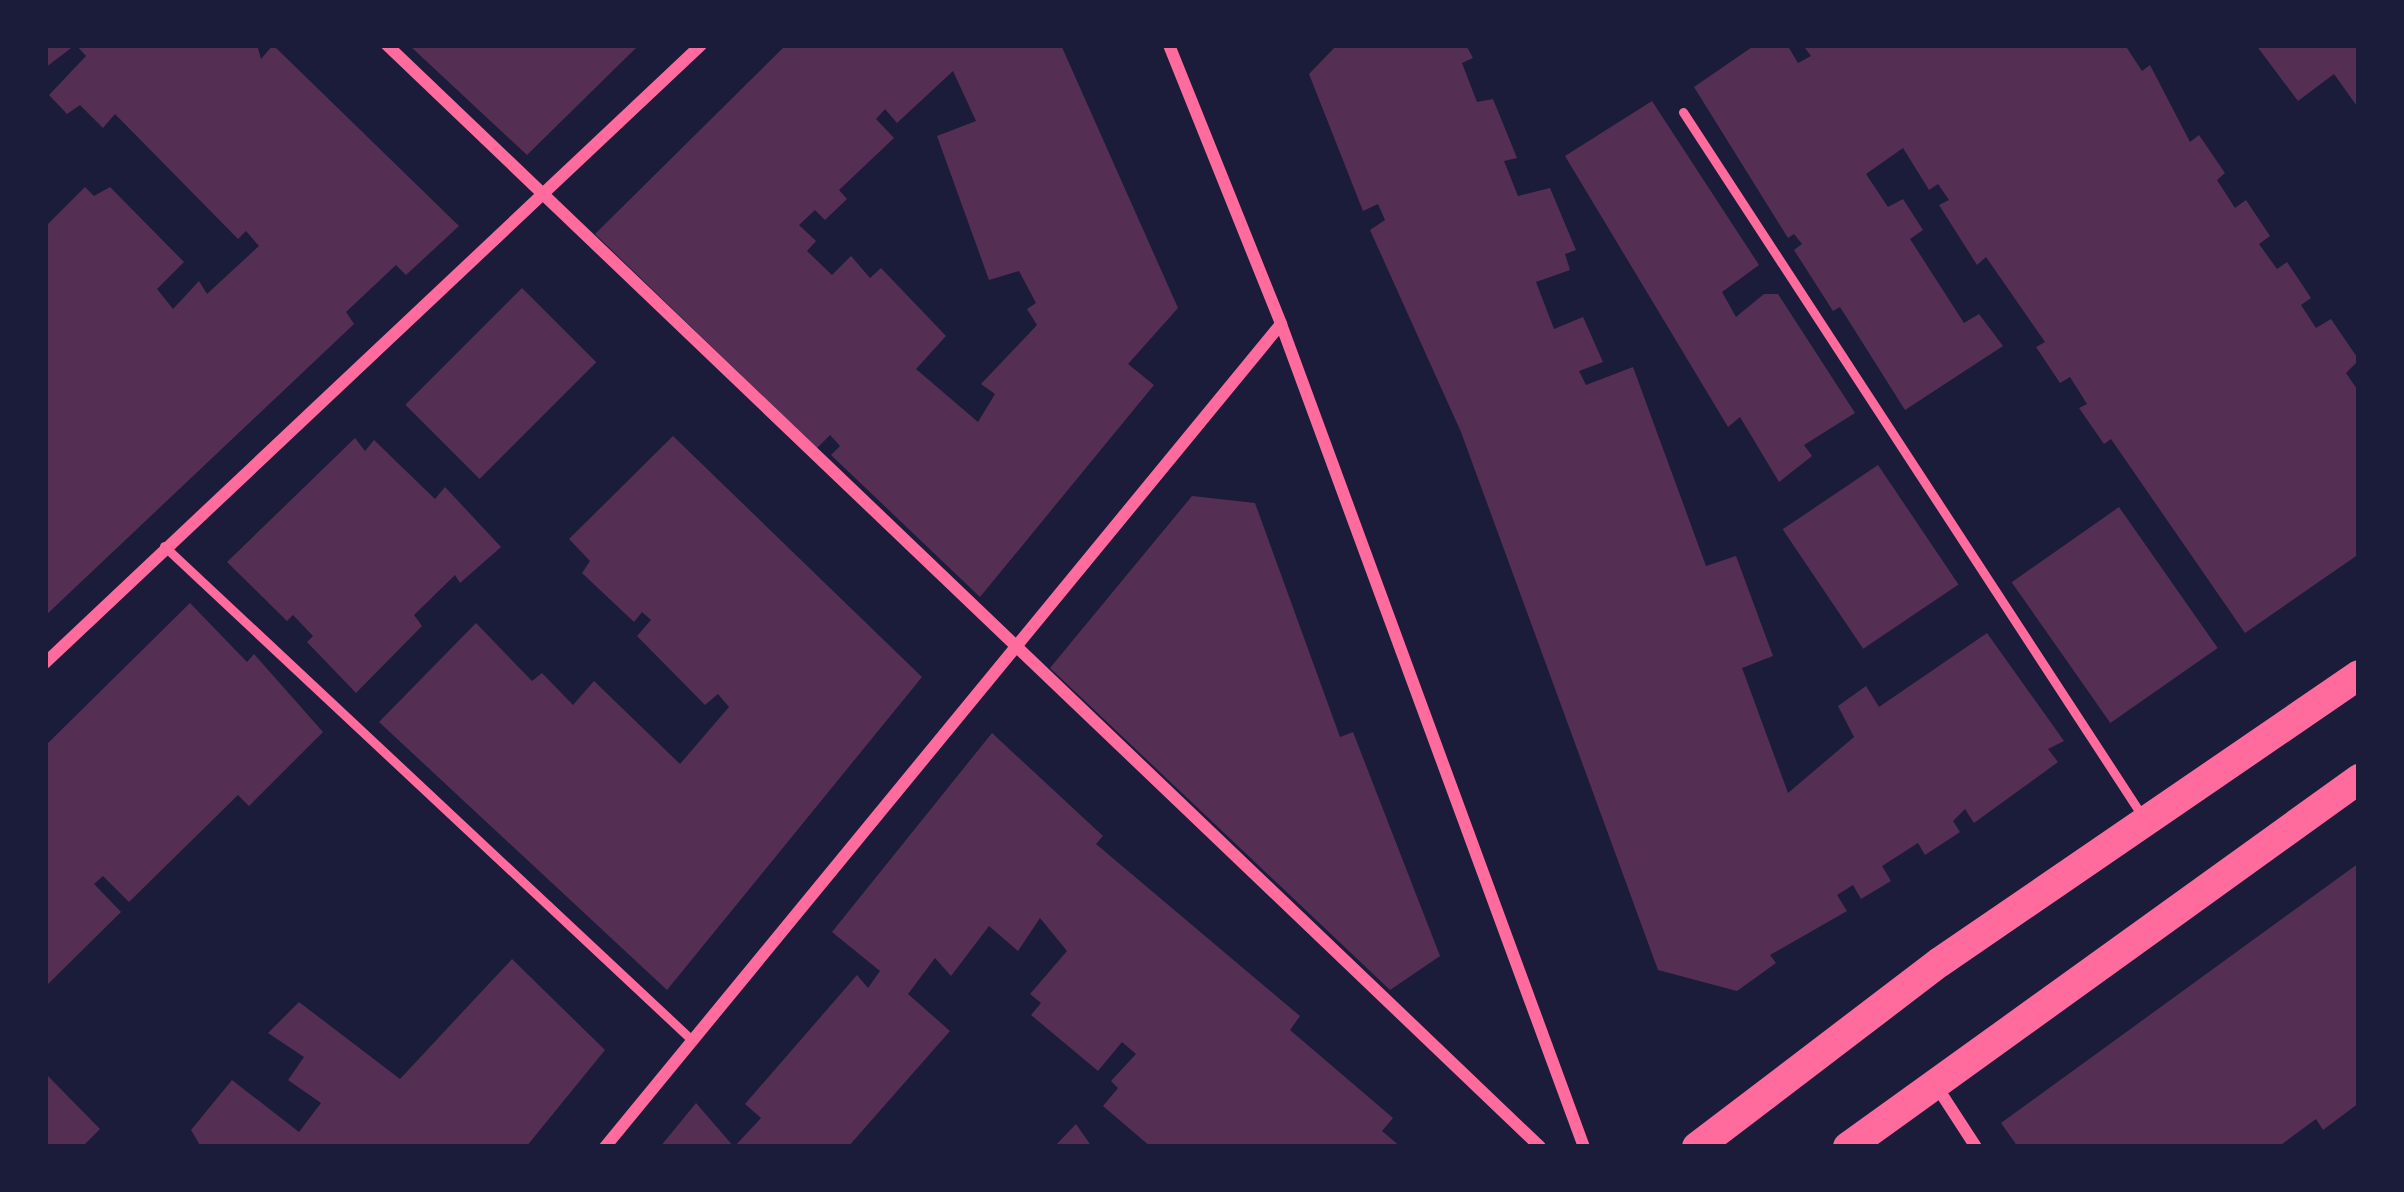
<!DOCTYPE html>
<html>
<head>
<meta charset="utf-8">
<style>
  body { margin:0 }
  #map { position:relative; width:2404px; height:1192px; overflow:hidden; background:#1b1b3a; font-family:"PT Serif",serif }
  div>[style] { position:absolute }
  .building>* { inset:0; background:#542f53; transform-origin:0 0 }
  .service>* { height:9px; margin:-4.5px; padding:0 4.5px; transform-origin:4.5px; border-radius:4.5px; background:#ff6b9d }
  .minor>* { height:12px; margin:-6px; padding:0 6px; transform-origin:6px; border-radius:6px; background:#ff6b9d }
  .primary>* { height:30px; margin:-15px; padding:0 15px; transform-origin:15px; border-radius:15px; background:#ff6b9d }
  span { translate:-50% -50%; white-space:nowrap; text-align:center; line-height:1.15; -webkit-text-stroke:12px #1b1b3a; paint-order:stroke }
  .frame { position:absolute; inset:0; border:48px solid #1b1b3a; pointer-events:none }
</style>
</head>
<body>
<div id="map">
  <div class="building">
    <i style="clip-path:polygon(45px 45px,75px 45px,45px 68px)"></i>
    <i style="clip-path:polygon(76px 45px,257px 45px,261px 59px,273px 45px,459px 226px,406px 275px,396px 265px,346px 312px,354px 324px,45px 616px,45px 227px,85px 187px,94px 196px,110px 187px,184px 262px,157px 289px,173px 309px,199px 281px,207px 294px,259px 246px,246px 231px,238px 239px,115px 114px,103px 128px,80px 105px,67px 114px,49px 95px,86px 56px)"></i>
    <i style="clip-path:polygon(409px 45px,639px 45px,527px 155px)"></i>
    <i style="clip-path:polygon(evenodd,786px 45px,1061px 45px,1178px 308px,1128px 364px,1154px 385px,980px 597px,831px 455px,840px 446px,830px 435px,817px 448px,595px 234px,786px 45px,953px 71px,976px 121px,937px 136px,989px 280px,1019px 271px,1036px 303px,1027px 309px,1037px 325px,981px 384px,995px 394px,978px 422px,916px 369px,946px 336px,881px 268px,870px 278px,851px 256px,832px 275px,807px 251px,816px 241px,799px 225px,815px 210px,825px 220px,847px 199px,839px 190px,894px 138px,876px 119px,885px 109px,897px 123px,953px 71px)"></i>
    <i style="clip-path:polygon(1337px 45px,1466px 45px,1473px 58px,1462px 63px,1477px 102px,1493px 99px,1517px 158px,1504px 161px,1518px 196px,1550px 188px,1576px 250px,1565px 254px,1570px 270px,1536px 282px,1554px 329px,1583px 317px,1603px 362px,1579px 371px,1586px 385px,1633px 367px,1706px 566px,1736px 556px,1773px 656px,1742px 668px,1788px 793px,1854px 737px,1838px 706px,1866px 686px,1879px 707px,1987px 633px,2064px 741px,2048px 749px,2058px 762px,1974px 823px,1965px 809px,1953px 821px,1960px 832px,1925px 855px,1918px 843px,1882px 866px,1891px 881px,1861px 899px,1853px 885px,1837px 895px,1847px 911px,1770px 955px,1776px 963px,1737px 991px,1658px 970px,1461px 432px,1370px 230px,1385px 220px,1378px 204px,1363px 211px,1309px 74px)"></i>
    <i style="clip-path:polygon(1755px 45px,1789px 48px,1798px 63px,1811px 56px,1803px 45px,2125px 45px,2142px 71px,2150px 65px,2190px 142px,2199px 135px,2225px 173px,2217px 180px,2235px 208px,2246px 200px,2270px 236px,2259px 244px,2277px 269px,2287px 262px,2311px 298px,2301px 305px,2316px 328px,2331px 319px,2359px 360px,2346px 373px,2359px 392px,2359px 554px,2245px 633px,2111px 439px,2104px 444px,2079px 408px,2087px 404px,2070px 377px,2060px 383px,2036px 347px,2045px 342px,1986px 257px,1977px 265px,1939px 205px,1949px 200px,1938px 184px,1929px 190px,1903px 148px,1866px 174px,1888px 207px,1903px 199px,1923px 230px,1910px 239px,1964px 323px,1979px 314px,2003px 346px,1905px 410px,1840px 307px,1833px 311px,1794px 250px,1802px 244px,1794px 234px,1788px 238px,1694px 87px)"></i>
    <i style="clip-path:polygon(2256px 45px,2359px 45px,2359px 109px,2334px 74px,2298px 101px)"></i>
    <i style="clip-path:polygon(1652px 101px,1759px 265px,1722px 292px,1736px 317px,1764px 294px,1778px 294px,1855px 413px,1804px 445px,1812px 456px,1779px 482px,1740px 417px,1728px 427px,1565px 156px)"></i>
    <i style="left:522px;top:288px;width:105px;height:165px;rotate:45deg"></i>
    <i style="clip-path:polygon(673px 436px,922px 677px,667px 990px,379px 722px,476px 623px,532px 681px,542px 673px,573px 705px,594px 681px,680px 764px,729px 707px,718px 694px,705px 705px,637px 636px,651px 620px,642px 612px,634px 622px,582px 573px,590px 561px,569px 539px)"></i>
    <i style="clip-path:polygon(355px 438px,365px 451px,374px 440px,435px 499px,445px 487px,501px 547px,460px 583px,455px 575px,414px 615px,422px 626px,356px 693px,307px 642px,313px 636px,293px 615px,287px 621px,227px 562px)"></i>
    <i style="left:1878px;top:465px;width:144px;height:115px;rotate:56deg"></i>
    <i style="clip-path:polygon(1192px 496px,1255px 503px,1340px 737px,1353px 732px,1440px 956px,1390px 990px,1050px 668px)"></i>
    <i style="left:2119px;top:507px;width:172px;height:131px;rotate:55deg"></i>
    <i style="clip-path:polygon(190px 603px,247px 662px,254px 654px,323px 732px,249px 806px,238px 795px,129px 902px,103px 876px,94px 884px,121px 912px,45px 987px,45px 746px)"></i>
    <i style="clip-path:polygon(992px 733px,1103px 836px,1096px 844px,1300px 1016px,1290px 1030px,1393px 1118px,1382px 1131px,1401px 1147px,1151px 1147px,1103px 1106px,1118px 1088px,1111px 1081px,1136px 1054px,1122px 1042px,1098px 1071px,1031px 1015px,1041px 1003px,1030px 994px,1067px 951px,1040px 918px,1018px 951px,989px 926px,951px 976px,935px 958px,908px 994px,950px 1031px,848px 1147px,660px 1147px,696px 1103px,734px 1147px,761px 1118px,745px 1104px,857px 975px,868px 988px,880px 971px,832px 932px)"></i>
    <i style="clip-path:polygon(2359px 863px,2359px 1103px,2323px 1130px,2316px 1119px,2278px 1147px,2018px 1147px,2001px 1123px)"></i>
    <i style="clip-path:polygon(512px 959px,605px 1050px,526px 1147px,201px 1147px,191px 1130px,232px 1080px,299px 1132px,321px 1103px,288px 1080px,304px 1057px,268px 1033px,299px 1002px,400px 1079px)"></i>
    <i style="clip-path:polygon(45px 1073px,100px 1129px,82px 1147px,45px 1147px)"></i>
    <i style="clip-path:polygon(1076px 1124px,1092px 1147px,1054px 1147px)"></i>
  </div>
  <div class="service">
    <i style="left:1683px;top:112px;width:838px;rotate:56.88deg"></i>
    <i style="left:164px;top:546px;width:724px;rotate:43.1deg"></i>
  </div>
  <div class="minor">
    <i style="left:387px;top:45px;width:1595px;rotate:43.7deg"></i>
    <i style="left:1169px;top:45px;width:301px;rotate:68.1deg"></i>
    <i style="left:1281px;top:324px;width:877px;rotate:69.79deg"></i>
    <i style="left:45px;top:663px;width:901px;rotate:-43.29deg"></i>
    <i style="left:1937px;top:1087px;width:72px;rotate:57deg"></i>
    <i style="left:605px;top:1147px;width:1065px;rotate:-50.6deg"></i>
  </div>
  <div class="primary">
    <i style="left:1697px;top:1147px;width:305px;rotate:-37.3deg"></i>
    <i style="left:1940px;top:962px;width:508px;rotate:-34.41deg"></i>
    <i style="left:1848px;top:1147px;width:630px;rotate:-35.76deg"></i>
  </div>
  <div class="frame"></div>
</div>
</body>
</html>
